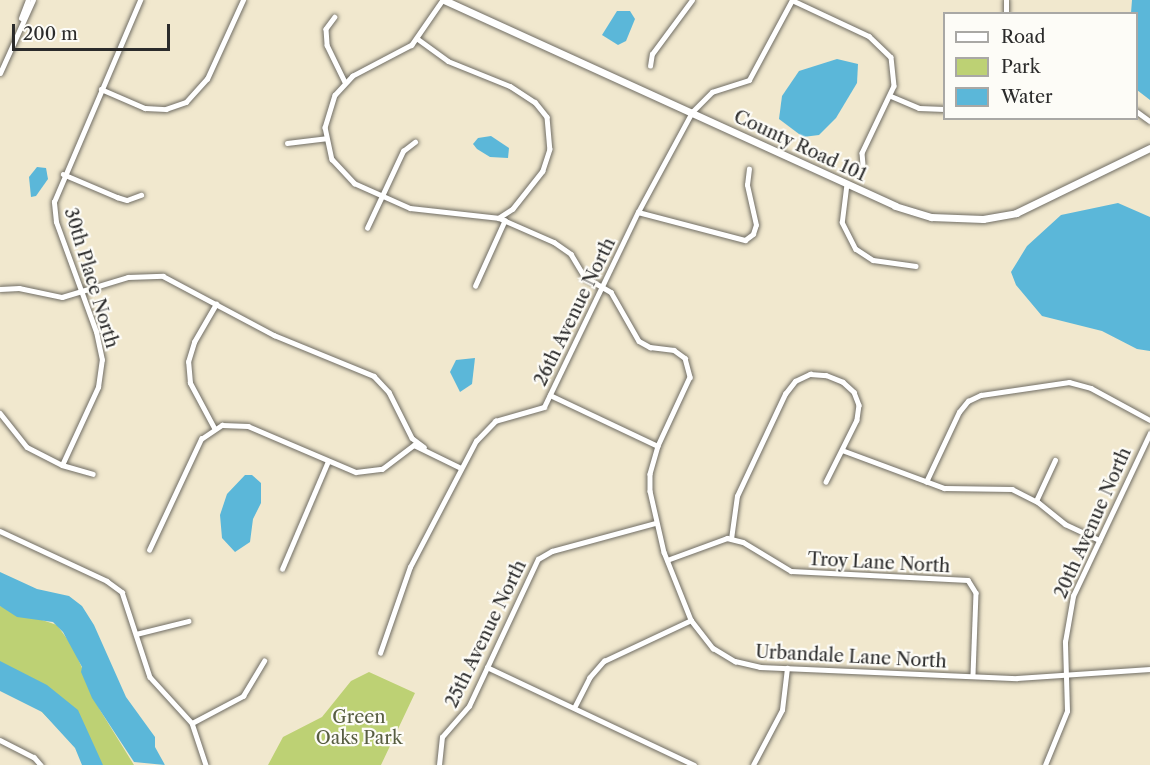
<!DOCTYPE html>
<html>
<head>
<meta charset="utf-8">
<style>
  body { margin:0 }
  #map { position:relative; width:1150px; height:765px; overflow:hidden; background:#f1e8ce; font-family:"Libre Caslon Text",serif }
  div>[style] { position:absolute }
  .green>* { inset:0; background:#bdd174 }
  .water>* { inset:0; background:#5bb7d9 }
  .roads { filter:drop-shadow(0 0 2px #706d64) drop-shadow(0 0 2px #706d64) }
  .minor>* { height:4.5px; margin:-2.25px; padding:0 2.25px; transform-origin:2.25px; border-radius:2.25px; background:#fff }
  .tertiary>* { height:5px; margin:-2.5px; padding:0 2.5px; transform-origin:2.5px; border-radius:2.5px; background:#fff }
  .primary>* { height:7px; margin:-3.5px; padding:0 3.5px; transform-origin:3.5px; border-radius:3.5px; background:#fff }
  span { translate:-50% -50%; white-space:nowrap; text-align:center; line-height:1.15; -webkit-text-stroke:4.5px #fdfcf7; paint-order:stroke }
  .street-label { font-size:18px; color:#2b2b2b }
  .park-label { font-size:18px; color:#575d41 }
  .legend { position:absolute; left:943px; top:12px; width:195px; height:108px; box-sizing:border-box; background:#fdfcf7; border:2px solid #a9a8a5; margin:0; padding:8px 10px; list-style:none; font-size:18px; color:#2b2b2b }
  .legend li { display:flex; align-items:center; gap:12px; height:30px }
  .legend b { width:30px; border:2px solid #a9a8a5 }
  .scale { position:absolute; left:12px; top:24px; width:158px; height:27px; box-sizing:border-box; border:3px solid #2b2b2b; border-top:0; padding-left:8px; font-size:18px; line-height:21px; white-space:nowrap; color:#2b2b2b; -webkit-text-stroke:4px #fdfcf7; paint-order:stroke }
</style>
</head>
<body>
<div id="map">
  <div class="green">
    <i style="clip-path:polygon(0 606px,57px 625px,73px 647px,100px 710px,134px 765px,95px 765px,0 670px)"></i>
    <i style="clip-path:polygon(369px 672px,415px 693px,381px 765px,268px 765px,283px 737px,322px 717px,351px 681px)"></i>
  </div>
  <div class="water">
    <i style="clip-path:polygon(1132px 0,1150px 0,1150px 100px,1137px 90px,1136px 14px,1131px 13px)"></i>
    <i style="clip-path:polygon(617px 11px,630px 11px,635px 19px,626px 41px,618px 45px,602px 35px)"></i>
    <i style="clip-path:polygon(837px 59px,858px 64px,857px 83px,836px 118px,819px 135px,803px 137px,779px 119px,782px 96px,799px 71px)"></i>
    <i style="clip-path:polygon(491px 136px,509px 148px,508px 158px,490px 157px,477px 149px,473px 144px,478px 138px)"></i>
    <i style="clip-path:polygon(37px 167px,46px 168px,48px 179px,36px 196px,31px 197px,29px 177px)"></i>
    <i style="clip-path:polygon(1118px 203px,1150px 217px,1150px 351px,1137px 349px,1102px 331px,1042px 316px,1016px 285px,1011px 272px,1027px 246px,1061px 215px)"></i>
    <i style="clip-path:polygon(475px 358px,472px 384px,460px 392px,450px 372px,456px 360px)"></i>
    <i style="clip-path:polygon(245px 475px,252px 475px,261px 483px,261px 503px,253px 519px,250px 542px,235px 552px,222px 538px,220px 515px,227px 494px)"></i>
    <i style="clip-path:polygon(0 572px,37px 589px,69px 596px,82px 606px,94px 625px,126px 697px,155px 737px,155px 747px,165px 765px,134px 762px,92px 698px,81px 672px,82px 667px,63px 632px,53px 622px,17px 617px,0 606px)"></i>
    <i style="clip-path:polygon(0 661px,47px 685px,78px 710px,103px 765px,82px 765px,75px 748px,42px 712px,0 691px)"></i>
  </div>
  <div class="roads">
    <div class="minor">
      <i style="left:443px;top:0;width:55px;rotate:124.6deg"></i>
      <i style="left:412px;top:45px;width:67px;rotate:152.3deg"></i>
      <i style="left:353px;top:76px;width:26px;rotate:133deg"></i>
      <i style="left:335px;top:95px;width:34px;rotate:107deg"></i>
      <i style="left:325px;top:127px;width:33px;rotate:78deg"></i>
      <i style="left:332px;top:159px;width:33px;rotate:47deg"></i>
      <i style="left:354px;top:183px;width:61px;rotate:24.1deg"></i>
      <i style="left:410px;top:208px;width:90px;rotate:6.4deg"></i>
      <i style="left:499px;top:218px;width:60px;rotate:23.6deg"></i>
      <i style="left:554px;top:242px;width:21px;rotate:35deg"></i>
      <i style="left:571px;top:254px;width:27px;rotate:59deg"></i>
      <i style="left:585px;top:277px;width:30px;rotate:30deg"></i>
      <i style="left:611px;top:292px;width:56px;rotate:60.3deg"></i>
      <i style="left:639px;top:341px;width:13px;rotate:29deg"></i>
      <i style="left:650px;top:347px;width:24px;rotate:7deg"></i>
      <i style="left:674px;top:350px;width:14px;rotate:36deg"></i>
      <i style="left:685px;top:358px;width:20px;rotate:75deg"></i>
      <i style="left:690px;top:377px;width:76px;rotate:114.9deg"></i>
      <i style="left:658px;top:446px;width:29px;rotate:106deg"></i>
      <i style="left:650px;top:474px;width:17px;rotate:90deg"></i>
      <i style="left:650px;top:491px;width:63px;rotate:77.1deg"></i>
      <i style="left:664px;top:552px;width:73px;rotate:68.3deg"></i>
      <i style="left:691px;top:620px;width:36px;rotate:52deg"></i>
      <i style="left:713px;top:648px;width:26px;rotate:31deg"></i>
      <i style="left:735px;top:661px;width:26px;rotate:13deg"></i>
      <i style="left:760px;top:667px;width:257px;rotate:2.5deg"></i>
      <i style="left:1017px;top:678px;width:133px;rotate:-3.9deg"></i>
      <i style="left:792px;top:0;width:85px;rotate:25.1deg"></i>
      <i style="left:869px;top:36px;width:30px;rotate:44deg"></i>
      <i style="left:891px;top:57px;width:29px;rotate:84deg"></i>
      <i style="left:894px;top:86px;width:74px;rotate:115.5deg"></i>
      <i style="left:862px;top:153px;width:11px;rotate:85deg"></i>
      <i style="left:1006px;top:14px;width:14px;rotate:-90deg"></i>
      <i style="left:335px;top:17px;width:15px;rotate:127deg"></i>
      <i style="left:326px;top:29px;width:16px;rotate:86deg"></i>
      <i style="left:327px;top:45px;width:41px;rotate:64.1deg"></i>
      <i style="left:418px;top:39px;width:37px;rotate:36deg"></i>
      <i style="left:448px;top:61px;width:67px;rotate:22deg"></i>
      <i style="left:510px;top:86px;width:30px;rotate:33deg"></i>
      <i style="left:535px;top:102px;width:19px;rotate:51deg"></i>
      <i style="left:547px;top:117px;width:32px;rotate:85deg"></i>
      <i style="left:550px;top:149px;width:23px;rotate:108deg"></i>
      <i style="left:543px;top:171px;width:48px;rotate:128.3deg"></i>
      <i style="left:513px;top:209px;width:17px;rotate:147deg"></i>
      <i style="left:650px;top:66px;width:12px;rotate:-81deg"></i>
      <i style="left:652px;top:54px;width:67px;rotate:-53.5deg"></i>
      <i style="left:101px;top:89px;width:48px;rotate:23.4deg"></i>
      <i style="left:145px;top:108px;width:21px;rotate:3deg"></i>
      <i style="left:166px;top:109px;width:21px;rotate:-19deg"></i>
      <i style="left:186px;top:102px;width:31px;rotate:-48deg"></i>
      <i style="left:207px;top:79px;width:87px;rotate:-65.5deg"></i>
      <i style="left:891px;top:96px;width:30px;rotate:23deg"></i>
      <i style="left:919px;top:108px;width:25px;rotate:2deg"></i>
      <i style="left:1136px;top:111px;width:17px;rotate:36deg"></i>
      <i style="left:287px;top:143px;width:39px;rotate:-7deg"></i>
      <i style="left:63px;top:174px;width:59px;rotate:23.1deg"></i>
      <i style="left:117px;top:197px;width:10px;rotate:17deg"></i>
      <i style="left:127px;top:200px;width:15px;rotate:-20deg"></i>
      <i style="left:847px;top:184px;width:38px;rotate:97deg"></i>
      <i style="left:842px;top:222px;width:30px;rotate:63deg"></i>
      <i style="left:856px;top:249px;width:20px;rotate:33deg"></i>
      <i style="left:873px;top:260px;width:43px;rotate:7.9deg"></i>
      <i style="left:638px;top:212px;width:111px;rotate:14.7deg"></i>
      <i style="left:745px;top:240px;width:10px;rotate:-37deg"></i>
      <i style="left:753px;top:234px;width:9px;rotate:-72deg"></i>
      <i style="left:756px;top:225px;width:41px;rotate:-102.7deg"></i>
      <i style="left:747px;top:185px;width:16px;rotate:-83deg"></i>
      <i style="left:367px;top:228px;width:85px;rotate:-64.9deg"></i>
      <i style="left:403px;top:151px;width:15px;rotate:-37deg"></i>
      <i style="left:475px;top:286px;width:72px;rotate:-65.6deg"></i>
      <i style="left:0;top:289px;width:19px;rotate:-3deg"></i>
      <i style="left:19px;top:288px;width:44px;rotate:11.8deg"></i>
      <i style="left:62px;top:297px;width:69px;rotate:-16.9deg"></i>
      <i style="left:128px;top:277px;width:35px;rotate:-2deg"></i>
      <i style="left:163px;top:276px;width:126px;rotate:28deg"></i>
      <i style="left:274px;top:335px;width:108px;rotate:22.3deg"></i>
      <i style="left:374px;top:376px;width:22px;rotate:47deg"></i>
      <i style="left:389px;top:392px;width:51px;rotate:63.4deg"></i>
      <i style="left:412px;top:438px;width:15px;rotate:37deg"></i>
      <i style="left:550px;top:395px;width:119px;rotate:25.3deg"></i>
      <i style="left:0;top:413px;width:43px;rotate:51.5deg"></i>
      <i style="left:27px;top:447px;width:39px;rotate:27deg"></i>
      <i style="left:62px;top:465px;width:32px;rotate:16deg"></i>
      <i style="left:214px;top:428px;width:51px;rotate:-118.1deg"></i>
      <i style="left:190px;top:383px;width:21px;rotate:-95deg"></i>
      <i style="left:188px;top:362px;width:21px;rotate:-73deg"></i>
      <i style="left:194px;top:342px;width:44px;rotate:-59.9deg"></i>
      <i style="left:842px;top:450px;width:109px;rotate:20.4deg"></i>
      <i style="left:944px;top:488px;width:68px;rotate:0.8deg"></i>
      <i style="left:1012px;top:489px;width:29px;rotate:27deg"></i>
      <i style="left:1038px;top:502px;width:35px;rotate:39deg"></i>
      <i style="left:1065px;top:524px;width:38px;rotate:25deg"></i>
      <i style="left:62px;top:465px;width:86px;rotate:-65.2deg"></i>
      <i style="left:98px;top:387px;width:27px;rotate:-82deg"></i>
      <i style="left:102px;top:360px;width:29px;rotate:-102deg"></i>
      <i style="left:96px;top:332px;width:117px;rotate:-110deg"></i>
      <i style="left:56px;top:222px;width:20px;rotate:-96deg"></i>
      <i style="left:54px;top:202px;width:220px;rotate:-66.9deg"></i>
      <i style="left:926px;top:482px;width:77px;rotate:-64.8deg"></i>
      <i style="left:959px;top:412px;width:14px;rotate:-51deg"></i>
      <i style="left:968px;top:401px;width:14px;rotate:-25deg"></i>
      <i style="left:981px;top:395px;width:89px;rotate:-8.4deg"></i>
      <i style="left:1069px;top:382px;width:23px;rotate:15deg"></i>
      <i style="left:1091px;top:388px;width:67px;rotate:28.5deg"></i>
      <i style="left:1036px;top:501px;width:45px;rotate:-65.1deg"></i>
      <i style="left:0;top:531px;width:118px;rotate:25deg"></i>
      <i style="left:107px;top:581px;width:19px;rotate:36deg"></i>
      <i style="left:122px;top:592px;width:89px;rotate:71.8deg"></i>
      <i style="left:150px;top:677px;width:62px;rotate:47.6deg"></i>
      <i style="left:192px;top:723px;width:44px;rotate:71.6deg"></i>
      <i style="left:731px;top:539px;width:43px;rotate:-82.1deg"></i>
      <i style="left:737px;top:496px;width:113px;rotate:-64.8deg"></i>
      <i style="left:785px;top:394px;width:16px;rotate:-52deg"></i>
      <i style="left:795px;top:381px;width:17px;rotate:-25deg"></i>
      <i style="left:810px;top:374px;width:16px;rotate:4deg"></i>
      <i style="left:826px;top:375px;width:18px;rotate:22deg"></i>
      <i style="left:843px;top:382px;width:15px;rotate:42deg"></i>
      <i style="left:854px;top:392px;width:14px;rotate:69deg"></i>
      <i style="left:859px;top:405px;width:15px;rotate:98deg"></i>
      <i style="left:857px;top:420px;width:69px;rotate:116.6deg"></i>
      <i style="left:149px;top:550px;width:123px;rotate:-64.9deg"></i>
      <i style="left:201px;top:439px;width:25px;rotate:-34deg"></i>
      <i style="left:222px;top:425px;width:26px;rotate:2deg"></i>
      <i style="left:248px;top:426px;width:117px;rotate:23.1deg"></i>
      <i style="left:356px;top:472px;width:26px;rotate:-7deg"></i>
      <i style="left:382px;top:469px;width:40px;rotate:-37deg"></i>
      <i style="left:414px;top:445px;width:52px;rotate:26.1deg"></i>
      <i style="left:667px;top:560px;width:64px;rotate:-20.1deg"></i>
      <i style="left:727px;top:538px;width:16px;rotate:14deg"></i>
      <i style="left:743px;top:542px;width:56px;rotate:31.1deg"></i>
      <i style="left:791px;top:571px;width:177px;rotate:2.9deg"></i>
      <i style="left:968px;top:580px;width:15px;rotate:58deg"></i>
      <i style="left:976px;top:593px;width:83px;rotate:92.1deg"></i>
      <i style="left:282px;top:569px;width:117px;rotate:-66.9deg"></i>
      <i style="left:136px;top:634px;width:54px;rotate:-14deg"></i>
      <i style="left:380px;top:653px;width:91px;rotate:-70.8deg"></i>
      <i style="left:410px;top:567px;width:142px;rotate:-62.4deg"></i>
      <i style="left:476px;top:441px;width:28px;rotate:-46deg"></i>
      <i style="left:495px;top:421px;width:51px;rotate:-15.9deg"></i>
      <i style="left:544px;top:407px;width:216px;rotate:-64.3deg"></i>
      <i style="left:638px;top:212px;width:114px;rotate:-61.6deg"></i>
      <i style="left:692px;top:112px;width:28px;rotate:-45deg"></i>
      <i style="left:712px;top:92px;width:39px;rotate:-18deg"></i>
      <i style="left:749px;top:80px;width:91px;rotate:-61.7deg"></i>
      <i style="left:487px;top:667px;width:229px;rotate:25.3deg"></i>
      <i style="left:574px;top:708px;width:34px;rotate:-63deg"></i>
      <i style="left:589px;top:678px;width:23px;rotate:-49deg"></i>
      <i style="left:604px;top:661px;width:96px;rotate:-25.2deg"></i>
      <i style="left:192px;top:723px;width:58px;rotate:-27.9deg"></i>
      <i style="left:243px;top:696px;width:41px;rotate:-59deg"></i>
      <i style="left:0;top:740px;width:38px;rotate:27deg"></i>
      <i style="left:34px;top:757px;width:11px;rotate:49deg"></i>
      <i style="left:439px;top:765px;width:28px;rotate:-84deg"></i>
      <i style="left:442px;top:737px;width:41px;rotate:-48.9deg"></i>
      <i style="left:469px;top:706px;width:162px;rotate:-64.9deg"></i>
      <i style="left:538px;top:559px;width:16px;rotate:-30deg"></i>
      <i style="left:552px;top:551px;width:107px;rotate:-15.2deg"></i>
      <i style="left:753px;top:765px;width:62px;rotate:-62.2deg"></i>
      <i style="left:782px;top:710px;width:42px;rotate:-83.2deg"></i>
      <i style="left:1045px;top:765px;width:58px;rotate:-67.8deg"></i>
      <i style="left:1067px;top:711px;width:69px;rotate:-91.7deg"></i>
      <i style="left:1065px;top:642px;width:47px;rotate:-80.1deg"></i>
      <i style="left:1073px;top:596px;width:180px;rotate:-64.7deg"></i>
    </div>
    <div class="tertiary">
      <i style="left:21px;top:18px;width:19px;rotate:-69deg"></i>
      <i style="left:0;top:73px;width:80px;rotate:-65.7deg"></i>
    </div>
    <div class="primary">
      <i style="left:444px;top:0;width:496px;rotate:24.5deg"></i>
      <i style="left:895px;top:206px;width:38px;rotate:17deg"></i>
      <i style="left:931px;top:217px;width:52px;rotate:2.2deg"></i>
      <i style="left:983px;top:219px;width:34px;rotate:-10deg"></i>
      <i style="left:1016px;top:213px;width:149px;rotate:-25.9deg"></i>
    </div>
  </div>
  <div class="street-label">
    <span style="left:800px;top:146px;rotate:25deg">County Road 101</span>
    <span style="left:91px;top:278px;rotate:73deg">30th Place North</span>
    <span style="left:575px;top:312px;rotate:-64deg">26th Avenue North</span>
    <span style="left:1093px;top:523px;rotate:-66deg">20th Avenue North</span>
    <span style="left:879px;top:563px;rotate:3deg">Troy Lane North</span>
    <span style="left:486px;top:634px;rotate:-64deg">25th Avenue North</span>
    <span style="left:851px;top:657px;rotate:3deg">Urbandale Lane North</span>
  </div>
  <div class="park-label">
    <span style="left:359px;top:728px">Green<br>Oaks Park</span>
  </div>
  <ul class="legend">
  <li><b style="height:8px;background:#fff"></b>Road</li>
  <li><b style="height:16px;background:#bdd174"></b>Park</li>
  <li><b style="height:16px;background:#5bb7d9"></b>Water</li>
  </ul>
  <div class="scale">200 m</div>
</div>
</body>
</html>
